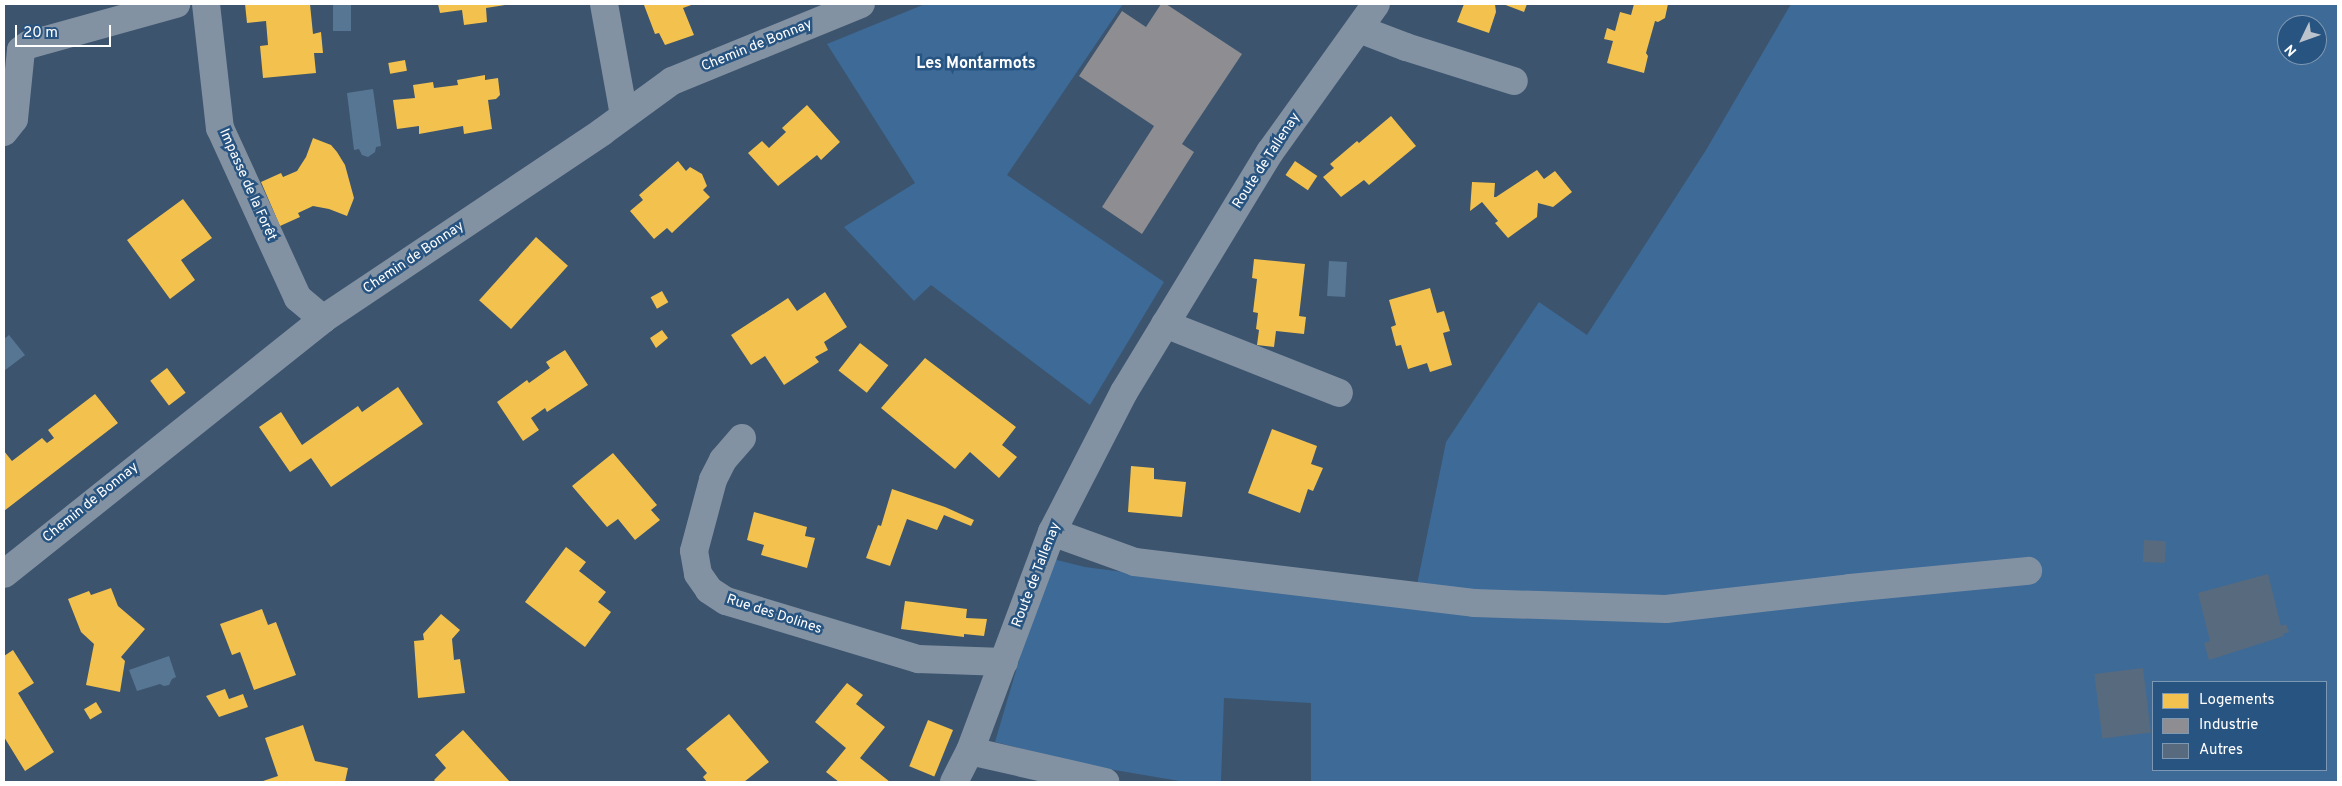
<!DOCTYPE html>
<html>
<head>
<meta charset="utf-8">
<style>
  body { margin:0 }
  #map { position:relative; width:2342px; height:786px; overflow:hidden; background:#3c546d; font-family:Overpass,sans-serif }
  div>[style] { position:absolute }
  .green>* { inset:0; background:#3d6a97 }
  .water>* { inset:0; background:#577694; transform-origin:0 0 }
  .homes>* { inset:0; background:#f2c14e; transform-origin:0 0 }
  .industry>* { inset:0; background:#8d8d92 }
  .building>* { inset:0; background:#586b7e; transform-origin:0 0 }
  .minor>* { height:28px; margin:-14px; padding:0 14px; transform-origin:14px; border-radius:14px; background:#8292a3 }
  span { translate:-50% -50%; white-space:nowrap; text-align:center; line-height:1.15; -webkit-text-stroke:5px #285481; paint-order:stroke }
  .street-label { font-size:14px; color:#fff }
  .quarter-label { font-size:16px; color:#fff; font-weight:700 }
  .frame { position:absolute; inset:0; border:5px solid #fff; pointer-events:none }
  .legend { position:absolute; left:2152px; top:681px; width:175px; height:90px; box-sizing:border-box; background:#285481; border:1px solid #7e98b3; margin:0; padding:6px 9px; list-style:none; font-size:15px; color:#fff }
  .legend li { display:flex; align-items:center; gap:10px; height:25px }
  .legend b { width:25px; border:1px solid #7e98b3 }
  .north { position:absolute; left:2277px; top:15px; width:50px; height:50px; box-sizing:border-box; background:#285481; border:1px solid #7e98b3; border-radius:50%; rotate:228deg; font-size:14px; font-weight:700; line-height:20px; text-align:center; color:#fff }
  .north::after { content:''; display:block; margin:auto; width:18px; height:22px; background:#bbc3cc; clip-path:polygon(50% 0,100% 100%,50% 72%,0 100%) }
  .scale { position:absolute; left:15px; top:25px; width:96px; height:22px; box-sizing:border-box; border:2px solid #fff; border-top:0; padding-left:6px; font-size:15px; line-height:18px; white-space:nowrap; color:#fff; -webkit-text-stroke:4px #285481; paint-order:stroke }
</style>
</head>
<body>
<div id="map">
  <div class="green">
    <i style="clip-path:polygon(925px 4px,1123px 4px,1007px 175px,1164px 282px,1090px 405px,931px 285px,914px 301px,844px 227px,915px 183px,827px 44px)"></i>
    <i style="clip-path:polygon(evenodd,1791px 4px,2338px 4px,2338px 782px,1311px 782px,1311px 703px,1224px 698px,1221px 782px,1185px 782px,1091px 766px,995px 742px,1049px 558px,1085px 567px,1412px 609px,1446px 442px,1539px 302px,1587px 335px,1706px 150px,1791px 4px,2287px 25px,2317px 25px,2317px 55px,2287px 55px,2287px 25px,1791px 4px,2153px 682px,2326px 682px,2326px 770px,2153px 770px,2153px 682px)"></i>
  </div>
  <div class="water">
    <i style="left:333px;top:4px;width:18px;height:27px"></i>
    <i style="clip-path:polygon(373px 89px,381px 146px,376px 147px,375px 152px,368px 157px,362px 155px,359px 149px,354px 150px,347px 93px)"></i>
    <i style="left:1329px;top:261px;width:18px;height:35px;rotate:3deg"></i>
    <i style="clip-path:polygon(9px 335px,25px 355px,4px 371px,4px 339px)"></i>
    <i style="clip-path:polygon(169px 656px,176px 677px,172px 679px,169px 685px,164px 686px,160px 684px,137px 691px,129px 670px)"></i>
  </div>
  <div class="homes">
    <i style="clip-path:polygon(245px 4px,310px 4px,313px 34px,321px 32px,323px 53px,314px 53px,316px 73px,263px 78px,260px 46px,268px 45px,266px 21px,247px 23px)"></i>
    <i style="clip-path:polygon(438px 4px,505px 4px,505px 5px,486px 8px,487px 22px,464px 25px,462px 10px,440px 13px)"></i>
    <i style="clip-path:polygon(649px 4px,694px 4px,683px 8px,694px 35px,665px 45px,659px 33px,655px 34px,644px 5px)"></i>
    <i style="clip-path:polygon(1464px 4px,1495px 4px,1496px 12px,1489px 33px,1457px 22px)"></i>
    <i style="clip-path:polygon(1503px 4px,1527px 4px,1524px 12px)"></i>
    <i style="clip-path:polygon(1634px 4px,1668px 4px,1665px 18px,1658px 22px,1655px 21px,1646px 53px,1648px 56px,1644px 73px,1607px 63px,1613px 41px,1604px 39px,1607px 28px,1615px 31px,1620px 12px,1631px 15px)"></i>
    <i style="left:405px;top:60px;width:11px;height:17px;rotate:80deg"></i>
    <i style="clip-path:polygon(485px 75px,485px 80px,498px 78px,500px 95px,496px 99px,488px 100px,492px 129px,464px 134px,463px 126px,419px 134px,419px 126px,397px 129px,393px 100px,415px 98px,413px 85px,433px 82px,434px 88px,458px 85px,457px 80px)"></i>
    <i style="clip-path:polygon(807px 105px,840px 142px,821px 160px,817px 155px,778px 186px,748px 153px,762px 141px,769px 148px,786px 132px,782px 128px)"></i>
    <i style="clip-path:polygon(1391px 116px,1416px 146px,1369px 185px,1364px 180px,1341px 197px,1323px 177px,1334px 168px,1330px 164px,1357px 141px,1359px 143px)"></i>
    <i style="clip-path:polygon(313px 138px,331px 145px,337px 152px,345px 165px,354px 198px,347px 216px,329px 209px,313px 206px,298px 213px,300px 217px,280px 226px,261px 182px,281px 173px,283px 177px,297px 171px,306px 157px)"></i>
    <i style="clip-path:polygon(678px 161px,686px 171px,690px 167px,702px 174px,707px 186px,703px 190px,710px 197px,672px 233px,667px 228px,654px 239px,630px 211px,643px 200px,639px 195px)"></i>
    <i style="left:1295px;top:161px;width:27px;height:17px;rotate:34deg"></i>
    <i style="clip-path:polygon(1537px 170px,1544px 179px,1555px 171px,1572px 192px,1553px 207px,1538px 203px,1537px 217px,1508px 238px,1495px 223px,1498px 221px,1482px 202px,1470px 211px,1472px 182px,1495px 183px,1494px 197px,1496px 197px)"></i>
    <i style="clip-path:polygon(183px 199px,212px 238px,181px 260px,195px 280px,170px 299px,127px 240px)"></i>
    <i style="left:536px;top:237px;width:43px;height:85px;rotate:42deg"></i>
    <i style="clip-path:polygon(1254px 259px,1305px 264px,1299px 316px,1306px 317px,1304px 334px,1276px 331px,1274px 347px,1257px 345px,1259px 330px,1256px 329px,1258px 313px,1253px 312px,1257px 279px,1252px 278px)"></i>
    <i style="clip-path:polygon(1430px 288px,1437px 313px,1444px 311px,1450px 331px,1443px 333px,1452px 365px,1430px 372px,1427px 363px,1408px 369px,1401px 345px,1396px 346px,1391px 327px,1396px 325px,1389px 300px)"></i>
    <i style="left:662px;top:291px;width:13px;height:13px;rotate:61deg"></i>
    <i style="clip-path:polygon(825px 292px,847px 327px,824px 342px,828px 350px,815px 357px,819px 362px,784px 385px,765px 356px,751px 365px,731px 335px,788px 298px,797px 311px)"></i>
    <i style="clip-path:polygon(662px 330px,668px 338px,656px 348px,650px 338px)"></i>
    <i style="left:860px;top:343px;width:36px;height:35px;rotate:38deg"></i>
    <i style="clip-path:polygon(565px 350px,588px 385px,547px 412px,545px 408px,531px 418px,539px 430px,523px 441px,497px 402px,527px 380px,529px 383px,550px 368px,546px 362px)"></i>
    <i style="clip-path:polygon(925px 358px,1016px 427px,1002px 445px,1017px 457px,999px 478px,970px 452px,955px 469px,881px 408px)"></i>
    <i style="left:167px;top:368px;width:31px;height:21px;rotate:53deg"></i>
    <i style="clip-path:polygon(398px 387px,423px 424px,331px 487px,311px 458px,290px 472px,259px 427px,281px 412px,302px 445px,358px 406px,362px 412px)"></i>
    <i style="clip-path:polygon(95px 394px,118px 423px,4px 511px,4px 451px,12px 461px,42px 438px,47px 443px,54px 438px,48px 430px)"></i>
    <i style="clip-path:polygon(1272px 429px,1317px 446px,1311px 464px,1323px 468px,1313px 491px,1308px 489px,1300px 513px,1248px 493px)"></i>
    <i style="clip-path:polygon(613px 453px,657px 505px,651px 510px,660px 520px,635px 540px,618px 519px,607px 527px,572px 486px)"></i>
    <i style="clip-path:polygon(1131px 466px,1154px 468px,1154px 479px,1186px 482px,1182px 517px,1128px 512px)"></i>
    <i style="clip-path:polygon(892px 489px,945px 507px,974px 520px,971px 526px,944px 515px,937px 530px,907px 519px,890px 566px,866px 558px,878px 525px,881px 526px)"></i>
    <i style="clip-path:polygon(754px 512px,807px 527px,805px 536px,815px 538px,807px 568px,761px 555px,764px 545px,747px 540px)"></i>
    <i style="clip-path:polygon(566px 547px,586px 562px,579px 571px,606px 592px,598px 602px,611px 612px,585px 647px,525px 602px)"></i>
    <i style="clip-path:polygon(111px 588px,118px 606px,145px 629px,121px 657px,125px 661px,120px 692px,86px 685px,94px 644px,81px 632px,68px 599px,89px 591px,91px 595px)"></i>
    <i style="clip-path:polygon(905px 601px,967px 609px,966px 618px,987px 619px,984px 636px,964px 634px,964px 637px,901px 629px)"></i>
    <i style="clip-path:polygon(262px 609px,268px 625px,276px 622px,296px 675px,254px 690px,240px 652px,232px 655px,220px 624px)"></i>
    <i style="clip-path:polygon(441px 614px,460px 630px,452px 639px,454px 660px,460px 659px,465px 693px,418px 698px,414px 641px,424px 640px,423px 634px)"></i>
    <i style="clip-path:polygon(13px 650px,34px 683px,18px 693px,54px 752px,25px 771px,4px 737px,4px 656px)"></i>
    <i style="clip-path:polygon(847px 683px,863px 695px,856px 704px,885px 727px,860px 758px,890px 782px,839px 782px,826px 772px,846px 748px,815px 722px)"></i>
    <i style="clip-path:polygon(225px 689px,229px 699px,243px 694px,248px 707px,219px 717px,206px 696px)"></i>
    <i style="left:96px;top:702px;width:12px;height:14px;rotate:59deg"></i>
    <i style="clip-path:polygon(729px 714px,769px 762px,744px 782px,707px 782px,703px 777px,707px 773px,686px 749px)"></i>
    <i style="left:928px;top:720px;width:27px;height:50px;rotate:22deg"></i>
    <i style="clip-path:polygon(303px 725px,315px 761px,348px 768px,345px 782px,260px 782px,278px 776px,265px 738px)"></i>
    <i style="clip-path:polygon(463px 730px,510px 782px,436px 782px,434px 780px,446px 768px,435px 755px)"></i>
  </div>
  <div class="industry">
    <i style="clip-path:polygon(1161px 4px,1166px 4px,1242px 54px,1182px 144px,1194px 152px,1142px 234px,1102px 207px,1154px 126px,1079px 76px,1122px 11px,1146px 27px)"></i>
  </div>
  <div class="building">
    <i style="left:2144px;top:540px;width:22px;height:22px;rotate:3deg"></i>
    <i style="clip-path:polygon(2268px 574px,2281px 626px,2286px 624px,2289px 632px,2283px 634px,2284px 636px,2209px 660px,2204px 643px,2210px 641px,2198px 593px)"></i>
    <i style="left:2143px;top:668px;width:65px;height:49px;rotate:83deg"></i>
  </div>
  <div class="minor">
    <i style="left:206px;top:4px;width:125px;rotate:83.6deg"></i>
    <i style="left:220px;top:128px;width:187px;rotate:65.4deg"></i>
    <i style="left:298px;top:298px;width:33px;rotate:40deg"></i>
    <i style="left:604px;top:4px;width:113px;rotate:79.8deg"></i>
    <i style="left:1359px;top:29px;width:50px;rotate:21deg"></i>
    <i style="left:1406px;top:47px;width:113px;rotate:17.5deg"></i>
    <i style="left:4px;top:132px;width:16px;rotate:-52deg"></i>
    <i style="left:14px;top:119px;width:69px;rotate:-84.2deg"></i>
    <i style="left:21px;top:50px;width:9px;rotate:-36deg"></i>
    <i style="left:28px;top:45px;width:154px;rotate:-15.5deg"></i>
    <i style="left:1165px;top:324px;width:187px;rotate:21.6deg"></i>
    <i style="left:742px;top:438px;width:29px;rotate:131deg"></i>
    <i style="left:723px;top:460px;width:22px;rotate:117deg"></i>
    <i style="left:713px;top:480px;width:73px;rotate:105deg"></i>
    <i style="left:694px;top:551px;width:23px;rotate:80deg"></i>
    <i style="left:698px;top:574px;width:19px;rotate:55deg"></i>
    <i style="left:709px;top:590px;width:20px;rotate:33deg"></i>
    <i style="left:726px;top:601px;width:201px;rotate:16.8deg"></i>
    <i style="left:918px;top:659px;width:86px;rotate:2deg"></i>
    <i style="left:1052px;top:532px;width:88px;rotate:19.9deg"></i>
    <i style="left:1135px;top:562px;width:341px;rotate:6.9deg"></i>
    <i style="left:1474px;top:603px;width:192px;rotate:1.8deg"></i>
    <i style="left:1666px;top:609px;width:185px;rotate:-6.5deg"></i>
    <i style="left:1850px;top:588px;width:179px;rotate:-5.5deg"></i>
    <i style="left:4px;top:574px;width:408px;rotate:-38.6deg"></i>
    <i style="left:323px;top:319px;width:336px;rotate:-33.8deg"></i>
    <i style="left:602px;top:132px;width:87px;rotate:-36.1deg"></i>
    <i style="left:672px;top:81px;width:204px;rotate:-22.2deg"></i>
    <i style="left:970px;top:751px;width:139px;rotate:12.9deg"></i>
    <i style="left:954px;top:782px;width:35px;rotate:-63deg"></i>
    <i style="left:970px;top:751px;width:234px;rotate:-69.5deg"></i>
    <i style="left:1052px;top:532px;width:157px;rotate:-62.8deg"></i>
    <i style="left:1124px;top:392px;width:281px;rotate:-58.7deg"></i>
    <i style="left:1270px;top:152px;width:182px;rotate:-54.4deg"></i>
  </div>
  <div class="street-label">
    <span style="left:757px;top:46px;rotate:-22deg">Chemin de Bonnay</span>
    <span style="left:1267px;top:161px;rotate:-57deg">Route de Tallenay</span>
    <span style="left:247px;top:185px;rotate:66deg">Impasse de la Forêt</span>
    <span style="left:414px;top:258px;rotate:-34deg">Chemin de Bonnay</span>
    <span style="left:91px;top:503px;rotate:-39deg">Chemin de Bonnay</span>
    <span style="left:1037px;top:575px;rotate:-69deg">Route de Tallenay</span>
    <span style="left:774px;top:615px;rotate:18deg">Rue des Dolines</span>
  </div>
  <div class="quarter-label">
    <span style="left:976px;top:64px">Les Montarmots</span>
  </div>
  <div class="frame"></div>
  <ul class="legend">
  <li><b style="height:14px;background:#f2c14e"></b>Logements</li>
  <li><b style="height:14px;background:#8d8d92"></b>Industrie</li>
  <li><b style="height:14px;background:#586b7e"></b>Autres</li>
  </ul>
  <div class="north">N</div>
  <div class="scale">20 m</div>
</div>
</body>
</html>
